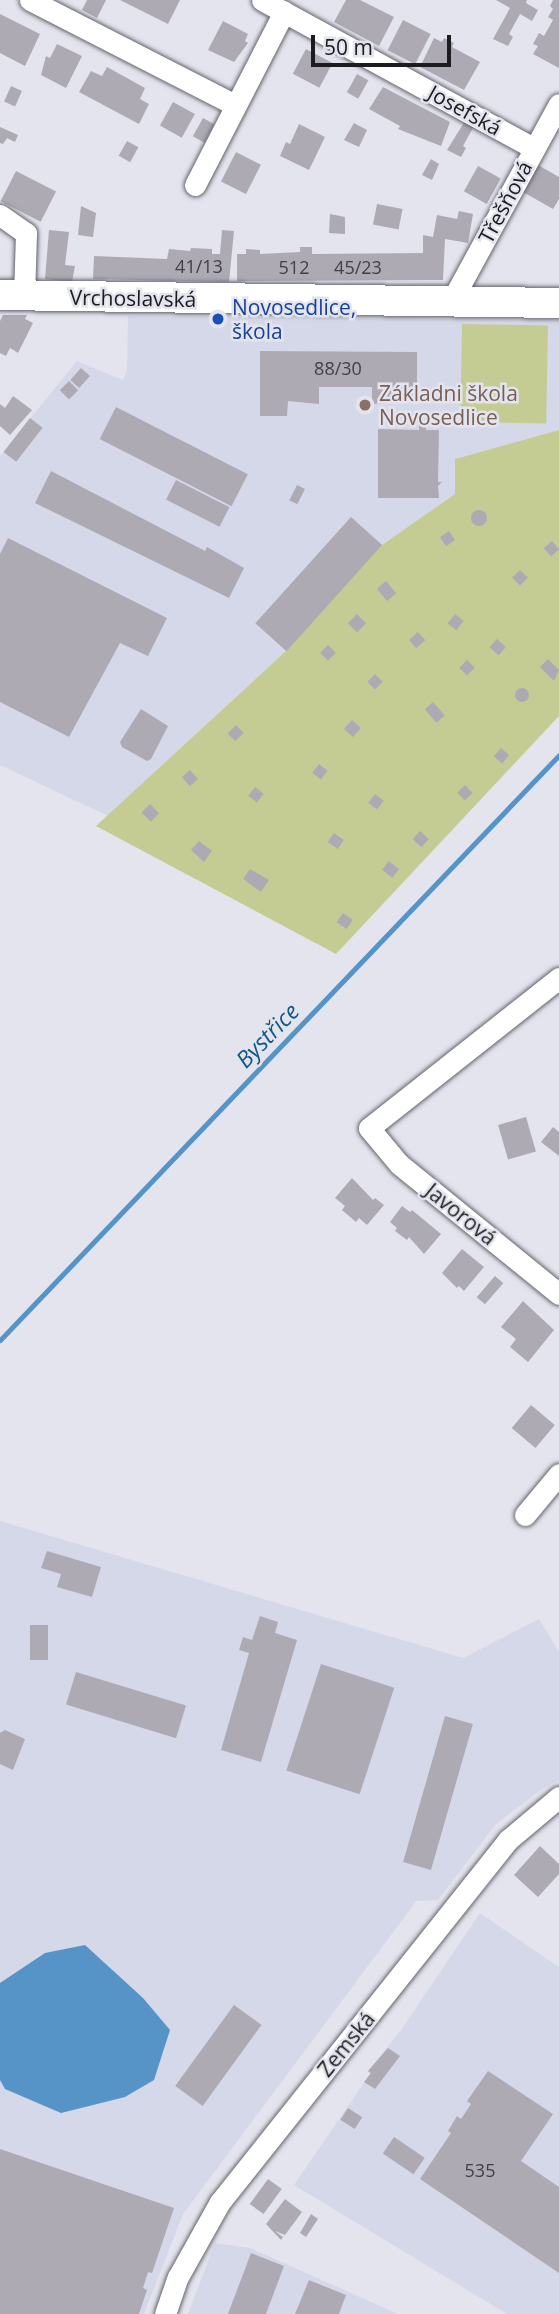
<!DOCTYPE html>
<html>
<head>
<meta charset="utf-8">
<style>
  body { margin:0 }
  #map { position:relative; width:559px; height:2314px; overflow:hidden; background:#e3e4ee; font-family:"Open Sans",sans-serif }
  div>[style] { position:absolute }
  .built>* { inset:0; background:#d5d8e9 }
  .green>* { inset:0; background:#c4cc94; transform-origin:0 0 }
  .water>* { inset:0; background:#5694c7 }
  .stream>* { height:5px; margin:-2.5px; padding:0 2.5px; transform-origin:2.5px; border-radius:2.5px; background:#5694c7 }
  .building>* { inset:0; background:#aeaab4; transform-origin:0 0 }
  .round { border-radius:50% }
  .roads { filter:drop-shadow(0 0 2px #63646d) drop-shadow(0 0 2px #63646d) }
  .street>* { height:21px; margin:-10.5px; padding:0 10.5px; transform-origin:10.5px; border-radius:10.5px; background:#fff }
  .secondary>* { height:30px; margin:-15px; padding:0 15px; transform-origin:15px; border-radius:15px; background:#fff }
  .dots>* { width:19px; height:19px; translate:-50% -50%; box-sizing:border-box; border:4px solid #e3e4ee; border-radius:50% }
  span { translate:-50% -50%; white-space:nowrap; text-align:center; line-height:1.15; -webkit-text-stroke:5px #e3e4ee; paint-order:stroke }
  .number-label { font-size:18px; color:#404045 }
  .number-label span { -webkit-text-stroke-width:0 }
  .street-label { font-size:21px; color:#1c1c20 }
  .transit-label { font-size:21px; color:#164399 }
  .left { translate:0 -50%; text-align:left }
  .education-label { font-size:21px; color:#785e54 }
  .water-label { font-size:23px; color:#0f5788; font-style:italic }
  .scale { position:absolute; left:311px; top:35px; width:140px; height:32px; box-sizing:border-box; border:4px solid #1c1c20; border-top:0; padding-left:9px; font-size:21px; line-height:24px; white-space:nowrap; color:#1c1c20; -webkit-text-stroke:5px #e3e4ee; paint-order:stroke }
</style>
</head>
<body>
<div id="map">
  <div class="built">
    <i style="clip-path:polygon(128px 316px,559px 320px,559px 430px,455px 459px,455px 494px,382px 545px,286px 651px,108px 816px,0 765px,0 456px,77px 361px,123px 380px,127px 371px)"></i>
    <i style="clip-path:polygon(0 1521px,463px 1658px,539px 1619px,559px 1652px,559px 1780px,542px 1789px,496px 1824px,438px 1900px,416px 1901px,409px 1911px,183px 2214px,144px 2314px,0 2314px)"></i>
    <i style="clip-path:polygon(480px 1913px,559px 1967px,559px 2314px,507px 2314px,294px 2185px,370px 2074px,368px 2071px,401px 2030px)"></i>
    <i style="clip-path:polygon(215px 2243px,250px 2248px,398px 2314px,188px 2314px)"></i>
  </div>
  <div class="green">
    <i style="left:462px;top:324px;width:86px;height:98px;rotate:1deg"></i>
    <i style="clip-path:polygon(559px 430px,559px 716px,336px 954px,96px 826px,286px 651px,382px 545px,455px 494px,455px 459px)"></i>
  </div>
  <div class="water">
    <i style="clip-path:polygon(85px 1945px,143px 1998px,170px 2030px,154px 2080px,125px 2097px,61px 2113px,5px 2089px,0 2080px,0 1983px,45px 1953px)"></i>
  </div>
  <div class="stream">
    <i style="left:0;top:1340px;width:809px;rotate:-46.3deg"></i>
  </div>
  <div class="building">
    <i style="clip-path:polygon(87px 0,106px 0,97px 18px,82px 10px)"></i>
    <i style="clip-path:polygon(120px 0,180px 0,168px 24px)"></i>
    <i style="clip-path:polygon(346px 0,360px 0,394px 17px,379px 46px,334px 22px)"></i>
    <i style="clip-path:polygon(496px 0,527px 0,526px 3px,538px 10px,532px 21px,520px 14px,509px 34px,513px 37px,508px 46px,493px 39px,510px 8px)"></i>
    <i style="clip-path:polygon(553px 0,559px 0,559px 68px,533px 54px,538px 46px,533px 44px,539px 33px,544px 36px,553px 20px,548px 17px,553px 9px,550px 6px)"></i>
    <i style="clip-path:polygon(0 14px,40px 34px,25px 66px,0 53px)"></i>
    <i style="left:403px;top:20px;width:31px;height:34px;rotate:27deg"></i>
    <i style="clip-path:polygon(223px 21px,248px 34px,245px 41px,248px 43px,234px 62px,208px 50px)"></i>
    <i style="clip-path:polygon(434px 38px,442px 42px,444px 38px,454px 43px,452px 47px,480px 62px,464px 90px,420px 67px)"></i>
    <i style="clip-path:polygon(57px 44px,82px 56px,66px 88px,41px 75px,46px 56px,50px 58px)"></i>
    <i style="left:306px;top:49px;width:30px;height:28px;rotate:28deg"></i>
    <i style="clip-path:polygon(107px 67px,145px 88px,140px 99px,149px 104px,139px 124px,79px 92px,91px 71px,102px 76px)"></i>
    <i style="left:357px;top:74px;width:13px;height:21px;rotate:29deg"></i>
    <i style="left:11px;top:86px;width:12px;height:17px;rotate:24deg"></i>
    <i style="clip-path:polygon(383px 87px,450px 122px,441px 146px,398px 129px,400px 126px,369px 109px)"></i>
    <i style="left:173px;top:102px;width:25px;height:27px;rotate:29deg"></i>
    <i style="left:203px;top:118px;width:13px;height:21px;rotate:29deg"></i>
    <i style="clip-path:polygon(465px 121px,474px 126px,463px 146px,466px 148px,461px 157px,447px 150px)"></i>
    <i style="clip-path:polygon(354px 123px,367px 130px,359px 147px,344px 140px)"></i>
    <i style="clip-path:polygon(299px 124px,325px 137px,309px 170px,280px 156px,286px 142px,290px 144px)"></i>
    <i style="clip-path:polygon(0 127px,18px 135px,15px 142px,7px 138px,3px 144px,0 143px)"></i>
    <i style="left:127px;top:141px;width:13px;height:17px;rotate:29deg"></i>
    <i style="left:236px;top:152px;width:28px;height:33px;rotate:27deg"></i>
    <i style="clip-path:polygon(431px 159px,439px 164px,432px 180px,422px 175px)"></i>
    <i style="clip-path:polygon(538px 165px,559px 177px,559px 199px,553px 209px,523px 192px)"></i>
    <i style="left:478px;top:166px;width:26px;height:29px;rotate:29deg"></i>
    <i style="left:16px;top:171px;width:45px;height:34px;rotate:27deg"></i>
    <i style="left:377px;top:204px;width:26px;height:21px;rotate:11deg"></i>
    <i style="clip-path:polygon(81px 206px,96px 213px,93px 237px,78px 235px)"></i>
    <i style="clip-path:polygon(459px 211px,473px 214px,468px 243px,445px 239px,443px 280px,237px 281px,237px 254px,246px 254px,246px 249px,260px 250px,260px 254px,300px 252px,300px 247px,312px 247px,312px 254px,423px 253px,423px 235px,433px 237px,437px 215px,457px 219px)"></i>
    <i style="clip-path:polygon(330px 214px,345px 217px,345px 234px,329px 233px)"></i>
    <i style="clip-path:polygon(49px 230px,69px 232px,65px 265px,75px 266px,72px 282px,45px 279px)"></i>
    <i style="clip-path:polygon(222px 230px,234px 231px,229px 282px,93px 279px,94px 256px,167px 259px,169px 249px,190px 251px,191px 248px,212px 249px,212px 254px,220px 254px)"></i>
    <i style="clip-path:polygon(3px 315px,27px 315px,25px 319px,33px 323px,18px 353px,10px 348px,6px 356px,0 353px,0 321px)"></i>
    <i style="clip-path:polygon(260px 351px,417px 352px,417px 387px,413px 387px,413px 401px,372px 404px,372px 387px,319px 387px,319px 404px,288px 401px,287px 416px,260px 416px)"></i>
    <i style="left:81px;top:368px;width:12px;height:16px;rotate:42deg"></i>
    <i style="left:69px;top:381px;width:13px;height:13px;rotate:45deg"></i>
    <i style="clip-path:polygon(13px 396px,32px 410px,10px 435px,0 426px,0 404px,5px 408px)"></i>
    <i style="left:116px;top:407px;width:148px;height:36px;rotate:27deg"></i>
    <i style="left:30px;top:418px;width:16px;height:43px;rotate:38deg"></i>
    <i style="clip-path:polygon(419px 424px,426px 424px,426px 430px,439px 430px,438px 482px,442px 482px,438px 486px,439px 498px,378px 498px,378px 429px,419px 430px)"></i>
    <i style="clip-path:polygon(51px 471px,205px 551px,207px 547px,244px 568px,229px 598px,35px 503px)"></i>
    <i style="left:176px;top:480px;width:60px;height:22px;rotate:27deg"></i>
    <i style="left:297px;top:485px;width:9px;height:17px;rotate:27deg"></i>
    <i class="round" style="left:471px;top:510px;width:16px;height:16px"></i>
    <i style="left:351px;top:517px;width:42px;height:143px;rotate:42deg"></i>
    <i style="left:449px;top:531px;width:11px;height:11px;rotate:56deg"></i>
    <i style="clip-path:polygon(8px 538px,167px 618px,148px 656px,120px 643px,69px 737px,0 702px,0 554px)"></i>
    <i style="left:552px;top:541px;width:11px;height:11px;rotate:49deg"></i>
    <i style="left:520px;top:570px;width:11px;height:11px;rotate:45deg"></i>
    <i style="left:386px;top:581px;width:16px;height:12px;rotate:50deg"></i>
    <i style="left:357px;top:614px;width:13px;height:13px;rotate:45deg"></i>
    <i style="left:455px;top:614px;width:11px;height:12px;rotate:38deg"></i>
    <i style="left:418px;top:632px;width:11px;height:12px;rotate:49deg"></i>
    <i style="left:497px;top:639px;width:12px;height:11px;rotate:42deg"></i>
    <i style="left:328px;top:645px;width:11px;height:11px;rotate:45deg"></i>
    <i style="clip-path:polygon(548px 659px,559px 670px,554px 681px,540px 667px)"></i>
    <i style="left:467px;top:660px;width:11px;height:11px;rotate:45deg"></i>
    <i style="left:375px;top:674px;width:11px;height:11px;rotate:45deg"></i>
    <i class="round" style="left:515px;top:688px;width:14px;height:14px"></i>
    <i style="left:433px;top:702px;width:18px;height:11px;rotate:49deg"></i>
    <i style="clip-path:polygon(141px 709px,168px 726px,151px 759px,147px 761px,122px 747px,120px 742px)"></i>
    <i style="left:352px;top:720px;width:12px;height:12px;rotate:42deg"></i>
    <i style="left:236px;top:725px;width:11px;height:12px;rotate:45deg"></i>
    <i style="left:501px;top:748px;width:11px;height:11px;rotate:41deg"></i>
    <i style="left:319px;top:764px;width:11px;height:11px;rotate:38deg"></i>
    <i style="left:190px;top:770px;width:12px;height:11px;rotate:48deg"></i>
    <i style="left:465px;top:785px;width:11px;height:11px;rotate:45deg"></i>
    <i style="left:255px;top:787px;width:11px;height:11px;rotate:38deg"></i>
    <i style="left:375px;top:794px;width:11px;height:11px;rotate:38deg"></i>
    <i style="left:150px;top:804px;width:13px;height:12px;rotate:45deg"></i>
    <i style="left:420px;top:831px;width:12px;height:11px;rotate:42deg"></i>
    <i style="left:334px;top:833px;width:12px;height:11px;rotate:35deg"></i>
    <i style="clip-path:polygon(199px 841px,212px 851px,204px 862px,191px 850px)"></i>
    <i style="left:389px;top:861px;width:13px;height:11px;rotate:39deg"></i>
    <i style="clip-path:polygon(250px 869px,269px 880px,261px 892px,243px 879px)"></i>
    <i style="left:343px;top:913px;width:12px;height:11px;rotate:35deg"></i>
    <i style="left:526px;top:1117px;width:36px;height:29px;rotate:74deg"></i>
    <i style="clip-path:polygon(553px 1127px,559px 1132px,559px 1156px,541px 1142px)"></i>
    <i style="clip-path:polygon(352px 1178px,373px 1200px,375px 1198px,384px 1205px,367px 1225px,359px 1218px,356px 1222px,342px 1210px,345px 1206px,335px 1198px)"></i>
    <i style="clip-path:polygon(402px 1206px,410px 1212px,412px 1210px,441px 1234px,424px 1254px,409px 1237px,407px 1240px,395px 1231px,397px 1228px,390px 1222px)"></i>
    <i style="clip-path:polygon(462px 1249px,484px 1267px,464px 1291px,459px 1286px,457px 1288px,442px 1273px)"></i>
    <i style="left:495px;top:1276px;width:11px;height:28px;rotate:41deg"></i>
    <i style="clip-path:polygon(523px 1301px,554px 1330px,528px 1362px,510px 1347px,516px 1339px,501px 1327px)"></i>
    <i style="left:531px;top:1405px;width:31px;height:30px;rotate:40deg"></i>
    <i style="clip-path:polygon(47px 1551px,101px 1567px,92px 1597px,57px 1587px,61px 1574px,41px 1568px)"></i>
    <i style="clip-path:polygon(260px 1616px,278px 1622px,275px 1633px,297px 1640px,261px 1762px,221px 1750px,249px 1653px,239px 1650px,243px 1637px,252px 1640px)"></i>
    <i style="left:30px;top:1625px;width:18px;height:35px"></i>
    <i style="left:321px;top:1664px;width:77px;height:112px;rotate:18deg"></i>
    <i style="left:76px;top:1672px;width:115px;height:34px;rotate:17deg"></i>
    <i style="left:445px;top:1716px;width:29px;height:152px;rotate:16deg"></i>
    <i style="clip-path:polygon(5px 1730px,25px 1739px,13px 1770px,0 1764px,0 1733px)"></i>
    <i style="clip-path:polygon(540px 1846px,559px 1864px,559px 1874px,538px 1897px,514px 1875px)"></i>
    <i style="left:234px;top:2005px;width:34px;height:100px;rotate:36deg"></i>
    <i style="clip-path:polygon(388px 2048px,400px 2056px,375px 2089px,364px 2082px,371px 2073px,368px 2071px)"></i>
    <i style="clip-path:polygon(488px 2071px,553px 2114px,521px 2161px,559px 2187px,559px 2273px,420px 2179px,451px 2133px,448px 2131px,457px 2116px,461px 2119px,471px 2104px,467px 2101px)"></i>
    <i style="left:348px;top:2108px;width:17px;height:14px;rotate:33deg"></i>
    <i style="left:394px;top:2137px;width:37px;height:20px;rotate:34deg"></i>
    <i style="clip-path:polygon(0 2149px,174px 2208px,152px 2273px,148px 2272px,143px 2288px,147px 2290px,139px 2314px,0 2314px)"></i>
    <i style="left:268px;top:2179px;width:17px;height:31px;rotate:36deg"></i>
    <i style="clip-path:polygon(285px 2199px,302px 2212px,285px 2235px,275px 2231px,283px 2237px,281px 2240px,266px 2224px)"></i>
    <i style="clip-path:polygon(311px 2214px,318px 2219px,306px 2237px,300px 2233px)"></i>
    <i style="clip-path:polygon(251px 2253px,284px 2266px,266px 2314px,228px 2314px)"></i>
    <i style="clip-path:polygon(309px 2280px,346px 2295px,339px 2314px,295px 2314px)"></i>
  </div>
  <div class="roads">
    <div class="street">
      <i style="left:30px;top:0;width:230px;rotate:27.1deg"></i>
      <i style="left:262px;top:0;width:310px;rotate:28.6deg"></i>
      <i style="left:195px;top:185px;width:195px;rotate:-62.8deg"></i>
      <i style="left:0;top:215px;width:32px;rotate:35deg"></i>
      <i style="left:26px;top:233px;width:62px;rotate:91.8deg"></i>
      <i style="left:452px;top:300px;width:223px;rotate:-61.4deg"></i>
      <i style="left:559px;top:978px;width:242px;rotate:141.7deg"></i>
      <i style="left:369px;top:1128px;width:47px;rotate:50.2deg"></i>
      <i style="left:399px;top:1164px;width:206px;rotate:39.1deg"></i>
      <i style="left:525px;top:1515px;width:53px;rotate:-50.3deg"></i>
      <i style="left:165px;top:2314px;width:39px;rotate:-71deg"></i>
      <i style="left:178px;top:2277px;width:86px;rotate:-60.8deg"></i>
      <i style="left:220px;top:2202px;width:463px;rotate:-51.5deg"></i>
      <i style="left:508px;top:1840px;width:67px;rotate:-40.1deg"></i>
    </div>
    <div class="secondary">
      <i style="left:0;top:295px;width:559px;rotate:0.82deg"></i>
    </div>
  </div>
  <div class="dots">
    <i style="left:218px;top:319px;background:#1a4fb4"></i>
    <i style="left:365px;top:405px;background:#8d6e63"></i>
  </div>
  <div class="number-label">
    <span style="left:199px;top:266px">41/13</span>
    <span style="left:294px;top:267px">512</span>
    <span style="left:358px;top:267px">45/23</span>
    <span style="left:338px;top:368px">88/30</span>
    <span style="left:480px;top:2170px">535</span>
  </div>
  <div class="street-label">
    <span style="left:465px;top:110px;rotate:29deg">Josefská</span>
    <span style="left:505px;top:202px;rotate:-62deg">Třešňová</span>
    <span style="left:133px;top:298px;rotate:1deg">Vrchoslavská</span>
    <span style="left:461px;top:1214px;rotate:39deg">Javorová</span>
    <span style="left:346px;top:2044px;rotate:-51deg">Zemská</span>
  </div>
  <div class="transit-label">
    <span class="left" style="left:232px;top:319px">Novosedlice,<br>škola</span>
  </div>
  <div class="education-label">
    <span class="left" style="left:379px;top:405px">Základni škola<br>Novosedlice</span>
  </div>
  <div class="water-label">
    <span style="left:267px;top:1035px;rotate:-46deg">Bystřice</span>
  </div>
  <div class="scale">50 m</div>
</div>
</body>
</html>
